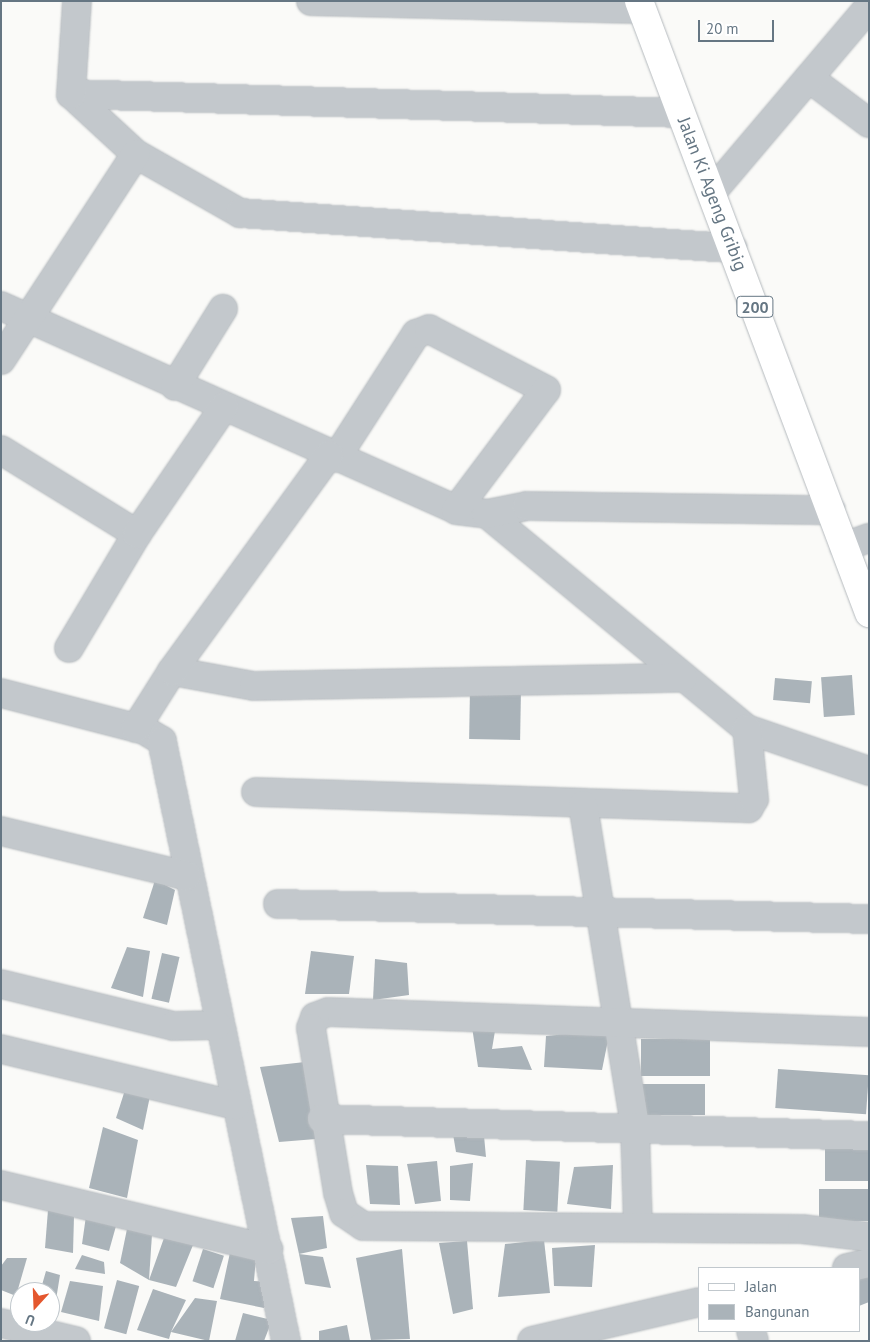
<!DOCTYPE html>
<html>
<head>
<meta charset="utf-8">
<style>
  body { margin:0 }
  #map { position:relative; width:870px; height:1342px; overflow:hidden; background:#fafaf8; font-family:"PT Sans",sans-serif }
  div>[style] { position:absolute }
  .building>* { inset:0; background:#aab3b9; transform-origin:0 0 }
  .roads { filter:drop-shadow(0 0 1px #b5babe) drop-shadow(0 0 1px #b5babe) }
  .minor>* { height:28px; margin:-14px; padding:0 14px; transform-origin:14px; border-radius:14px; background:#c3c8cc }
  .major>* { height:28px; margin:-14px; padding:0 14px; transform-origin:14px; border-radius:14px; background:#fff }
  span { translate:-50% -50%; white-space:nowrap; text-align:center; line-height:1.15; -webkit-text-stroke:5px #fff; paint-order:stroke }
  .shield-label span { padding:1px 4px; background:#fff; border:1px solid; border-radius:4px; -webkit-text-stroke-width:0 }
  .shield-label { font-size:16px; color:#657683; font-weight:700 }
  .street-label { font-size:18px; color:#657683 }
  .frame { position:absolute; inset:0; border:2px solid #657683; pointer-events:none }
  .legend { position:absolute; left:698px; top:1267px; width:162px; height:65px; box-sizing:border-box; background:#fff; border:1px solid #c1c8cd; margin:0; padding:6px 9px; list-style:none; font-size:15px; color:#657683 }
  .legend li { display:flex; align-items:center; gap:10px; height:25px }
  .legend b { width:25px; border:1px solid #c1c8cd }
  .north { position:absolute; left:10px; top:1282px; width:50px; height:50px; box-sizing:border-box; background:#fff; border:1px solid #c1c8cd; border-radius:50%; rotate:200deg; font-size:14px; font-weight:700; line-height:20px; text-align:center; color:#657683 }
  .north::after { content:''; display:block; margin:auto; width:18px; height:22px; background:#e4572e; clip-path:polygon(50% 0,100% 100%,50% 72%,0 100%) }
  .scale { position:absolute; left:698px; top:20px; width:76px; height:22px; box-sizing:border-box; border:2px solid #657683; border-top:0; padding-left:6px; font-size:15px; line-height:18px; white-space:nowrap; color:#657683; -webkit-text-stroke:4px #fff; paint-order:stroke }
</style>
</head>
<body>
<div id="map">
  <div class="building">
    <i style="left:852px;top:675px;width:40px;height:31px;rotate:86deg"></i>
    <i style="left:775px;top:678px;width:37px;height:22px;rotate:5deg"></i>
    <i style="left:470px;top:688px;width:51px;height:51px;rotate:1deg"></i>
    <i style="clip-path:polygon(155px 880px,175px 890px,167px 925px,143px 918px)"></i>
    <i style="clip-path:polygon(127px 947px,150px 951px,143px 997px,111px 988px)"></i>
    <i style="clip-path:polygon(311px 951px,354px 956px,349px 994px,305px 994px)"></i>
    <i style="left:162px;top:953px;width:18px;height:47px;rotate:13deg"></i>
    <i style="clip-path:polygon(375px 959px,407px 963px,409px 995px,373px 1000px)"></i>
    <i style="clip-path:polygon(472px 1027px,495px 1031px,492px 1049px,522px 1046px,532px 1070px,478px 1067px)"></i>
    <i style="clip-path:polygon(610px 1030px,602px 1070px,544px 1067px,546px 1036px)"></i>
    <i style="left:641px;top:1039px;width:69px;height:37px"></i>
    <i style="clip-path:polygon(305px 1062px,316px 1139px,279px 1142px,260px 1067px)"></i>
    <i style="left:778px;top:1069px;width:91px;height:39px;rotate:4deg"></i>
    <i style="left:638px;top:1084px;width:67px;height:31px"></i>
    <i style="clip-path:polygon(125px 1090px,150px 1096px,143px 1130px,116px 1118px)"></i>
    <i style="clip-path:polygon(103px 1127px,138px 1140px,127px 1198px,89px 1188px)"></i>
    <i style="clip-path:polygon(453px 1134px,484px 1136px,486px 1157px,456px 1152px)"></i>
    <i style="left:825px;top:1148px;width:44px;height:33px"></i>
    <i style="left:526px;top:1160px;width:34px;height:50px;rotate:3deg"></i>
    <i style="clip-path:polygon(437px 1161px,441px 1201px,415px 1204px,407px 1164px)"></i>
    <i style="clip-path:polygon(473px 1163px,470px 1201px,450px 1200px,450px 1166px)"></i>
    <i style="clip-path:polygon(366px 1165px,398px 1166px,400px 1205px,370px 1204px)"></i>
    <i style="clip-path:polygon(613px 1165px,611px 1209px,567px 1204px,574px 1167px)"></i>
    <i style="left:819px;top:1189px;width:50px;height:32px"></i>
    <i style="clip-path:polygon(48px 1210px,74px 1216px,73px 1253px,45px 1248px)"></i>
    <i style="clip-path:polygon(86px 1216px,116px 1226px,109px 1251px,82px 1244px)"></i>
    <i style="clip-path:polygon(323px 1216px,327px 1248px,299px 1254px,291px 1218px)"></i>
    <i style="clip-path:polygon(127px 1229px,152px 1234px,149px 1280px,120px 1263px)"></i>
    <i style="clip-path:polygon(164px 1238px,193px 1245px,176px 1287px,149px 1280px)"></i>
    <i style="clip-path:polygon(544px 1240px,550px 1293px,498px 1297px,505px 1244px)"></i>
    <i style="clip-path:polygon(467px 1241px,473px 1309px,453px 1314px,439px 1243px)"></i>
    <i style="clip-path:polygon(595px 1245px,592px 1287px,554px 1286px,552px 1248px)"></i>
    <i style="clip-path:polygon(231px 1248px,256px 1257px,254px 1281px,271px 1282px,264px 1308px,220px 1299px)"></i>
    <i style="left:203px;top:1249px;width:22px;height:34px;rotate:18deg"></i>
    <i style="clip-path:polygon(402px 1249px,410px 1339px,371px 1340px,356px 1258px)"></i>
    <i style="clip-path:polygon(299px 1254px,323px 1257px,331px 1288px,305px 1284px)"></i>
    <i style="clip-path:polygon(82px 1255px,104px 1262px,105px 1274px,75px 1269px)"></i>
    <i style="clip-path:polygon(7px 1258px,27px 1258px,16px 1296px,1px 1290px,1px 1266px)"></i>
    <i style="clip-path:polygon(46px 1271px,60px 1275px,55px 1306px,50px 1304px,50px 1292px,40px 1292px)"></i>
    <i style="clip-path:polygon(869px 1276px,869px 1302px,859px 1306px,859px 1279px)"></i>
    <i style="left:117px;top:1280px;width:23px;height:50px;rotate:15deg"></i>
    <i style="clip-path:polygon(70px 1281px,103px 1286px,99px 1321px,61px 1312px)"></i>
    <i style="clip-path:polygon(153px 1289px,186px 1300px,171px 1332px,195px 1298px,217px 1301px,209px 1341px,171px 1332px,169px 1339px,137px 1330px)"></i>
    <i style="clip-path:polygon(243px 1313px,272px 1320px,264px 1341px,235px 1341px)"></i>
    <i style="clip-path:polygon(347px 1325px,350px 1341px,319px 1341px,319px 1331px)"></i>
  </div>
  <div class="roads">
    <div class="minor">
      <i style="left:311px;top:1px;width:330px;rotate:1.4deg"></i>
      <i style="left:809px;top:78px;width:75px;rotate:36.9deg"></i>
      <i style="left:71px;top:94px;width:88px;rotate:42.7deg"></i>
      <i style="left:136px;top:154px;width:120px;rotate:29.6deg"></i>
      <i style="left:240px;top:213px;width:494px;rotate:4.1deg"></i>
      <i style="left:71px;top:94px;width:610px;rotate:1.78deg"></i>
      <i style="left:71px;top:94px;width:93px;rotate:-86.3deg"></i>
      <i style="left:712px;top:192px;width:243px;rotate:-49.7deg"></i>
      <i style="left:1px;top:306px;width:499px;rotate:24.1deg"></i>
      <i style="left:456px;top:510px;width:31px;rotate:7deg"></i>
      <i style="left:487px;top:514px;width:337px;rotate:39.6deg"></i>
      <i style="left:747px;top:729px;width:129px;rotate:19deg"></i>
      <i style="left:1px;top:360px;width:246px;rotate:-56.8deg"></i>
      <i style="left:175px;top:386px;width:91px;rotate:-58.1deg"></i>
      <i style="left:1px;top:450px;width:160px;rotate:31.7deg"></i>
      <i style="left:336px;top:458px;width:148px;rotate:-57.2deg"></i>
      <i style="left:416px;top:334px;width:14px;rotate:-21deg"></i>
      <i style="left:429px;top:329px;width:132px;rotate:27.5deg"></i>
      <i style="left:546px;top:390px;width:150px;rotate:126.9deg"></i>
      <i style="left:487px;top:514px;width:41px;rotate:-11.3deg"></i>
      <i style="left:527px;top:506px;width:304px;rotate:0.8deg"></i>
      <i style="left:844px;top:547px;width:27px;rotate:-20deg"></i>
      <i style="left:69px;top:648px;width:133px;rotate:-59.2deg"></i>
      <i style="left:137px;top:534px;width:154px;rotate:-55.6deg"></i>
      <i style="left:172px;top:671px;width:83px;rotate:10.4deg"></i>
      <i style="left:254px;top:686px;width:429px;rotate:-1.1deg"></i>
      <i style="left:1px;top:693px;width:148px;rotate:14.5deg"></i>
      <i style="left:144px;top:730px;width:21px;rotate:31deg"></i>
      <i style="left:162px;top:741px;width:613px;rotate:78.32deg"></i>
      <i style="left:136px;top:728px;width:67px;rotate:-57.7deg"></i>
      <i style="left:172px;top:671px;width:267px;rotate:-54deg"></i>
      <i style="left:256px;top:792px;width:493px;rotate:1.9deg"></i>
      <i style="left:749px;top:808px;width:10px;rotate:-61deg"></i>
      <i style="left:754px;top:799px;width:70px;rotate:-95.7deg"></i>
      <i style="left:583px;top:805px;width:326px;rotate:80.8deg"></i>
      <i style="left:635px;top:1127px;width:100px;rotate:88.3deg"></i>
      <i style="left:1px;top:831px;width:191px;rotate:13.6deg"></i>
      <i style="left:278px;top:904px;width:591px;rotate:1.45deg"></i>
      <i style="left:1px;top:984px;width:177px;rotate:13.7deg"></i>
      <i style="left:173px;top:1026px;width:44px;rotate:-1.3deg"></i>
      <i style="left:869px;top:1032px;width:541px;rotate:-177.88deg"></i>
      <i style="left:328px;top:1012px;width:14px;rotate:159deg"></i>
      <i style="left:315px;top:1017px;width:12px;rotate:110deg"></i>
      <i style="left:311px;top:1028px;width:167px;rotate:80.7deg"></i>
      <i style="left:338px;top:1193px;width:21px;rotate:73deg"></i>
      <i style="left:344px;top:1213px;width:23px;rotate:34deg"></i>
      <i style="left:363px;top:1226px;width:439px;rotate:0.4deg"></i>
      <i style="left:802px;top:1229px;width:67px;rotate:6.8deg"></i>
      <i style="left:1px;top:1049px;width:241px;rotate:13.5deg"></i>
      <i style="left:322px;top:1119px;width:547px;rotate:1.78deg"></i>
      <i style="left:1px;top:1185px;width:275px;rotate:13.5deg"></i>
      <i style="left:847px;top:1268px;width:23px;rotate:-13deg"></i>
      <i style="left:1px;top:1323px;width:77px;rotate:13.5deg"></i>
      <i style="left:751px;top:1331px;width:10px;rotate:73deg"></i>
      <i style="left:532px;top:1341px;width:171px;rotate:-13.1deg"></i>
    </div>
    <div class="major">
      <i style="left:639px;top:1px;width:654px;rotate:69.4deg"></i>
    </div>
  </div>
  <div class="shield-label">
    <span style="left:755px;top:307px">200</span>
  </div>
  <div class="street-label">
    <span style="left:712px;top:194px;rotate:69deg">Jalan Ki Ageng Gribig</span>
  </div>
  <div class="frame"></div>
  <ul class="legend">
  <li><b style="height:6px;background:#fff"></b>Jalan</li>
  <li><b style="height:14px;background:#aab3b9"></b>Bangunan</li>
  </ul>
  <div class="north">U</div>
  <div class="scale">20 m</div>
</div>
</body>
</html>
